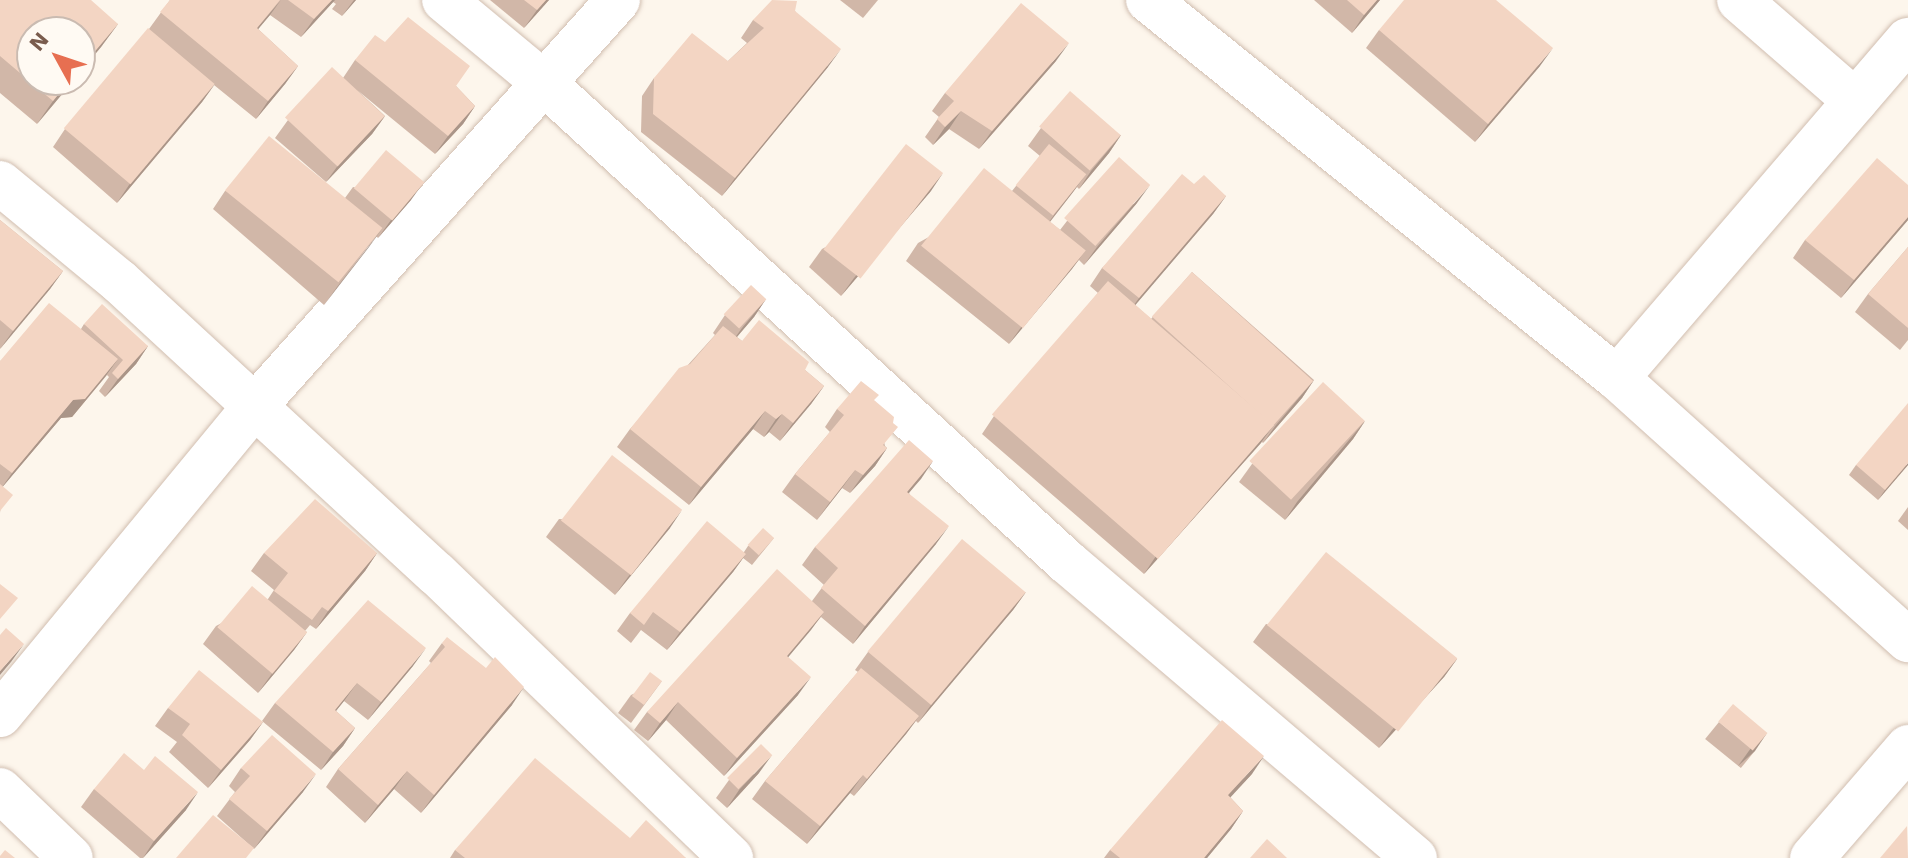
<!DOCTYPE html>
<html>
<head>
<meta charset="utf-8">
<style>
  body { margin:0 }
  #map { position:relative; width:1908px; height:858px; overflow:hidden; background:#fdf6ec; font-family:"Work Sans",sans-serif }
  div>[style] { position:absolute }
  .roads { filter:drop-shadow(0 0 2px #d1beb0) drop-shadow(0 0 2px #d1beb0) }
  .minor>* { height:44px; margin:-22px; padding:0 22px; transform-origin:22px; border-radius:22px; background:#fff }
  .tertiary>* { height:44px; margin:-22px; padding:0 22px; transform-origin:22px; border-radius:22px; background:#fff }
  .wall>* { inset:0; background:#d1b7a8; transform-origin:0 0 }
  .shaded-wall>* { inset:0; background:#aa9588 }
  .building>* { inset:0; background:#f3d5c3; transform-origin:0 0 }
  span { translate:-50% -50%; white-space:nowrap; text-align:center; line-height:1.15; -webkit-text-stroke:7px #fffaf3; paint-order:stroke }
  .north { position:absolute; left:16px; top:16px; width:80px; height:80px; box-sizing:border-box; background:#fffaf3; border:2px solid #cabbb1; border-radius:50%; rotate:310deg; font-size:22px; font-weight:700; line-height:32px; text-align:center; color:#7a5c4d }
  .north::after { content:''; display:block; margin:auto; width:28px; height:36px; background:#e76f51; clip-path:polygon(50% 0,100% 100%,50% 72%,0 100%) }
</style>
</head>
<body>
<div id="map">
  <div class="roads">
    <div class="minor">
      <i style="left:444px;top:0;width:130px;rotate:39.7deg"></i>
      <i style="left:544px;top:83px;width:709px;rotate:42.49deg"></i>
      <i style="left:1067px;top:562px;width:457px;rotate:40.4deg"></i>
      <i style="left:1739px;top:0;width:154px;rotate:41deg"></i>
      <i style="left:0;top:183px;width:154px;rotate:39.5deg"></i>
      <i style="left:119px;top:281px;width:432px;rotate:42.7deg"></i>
      <i style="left:437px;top:574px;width:409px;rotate:44deg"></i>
      <i style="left:0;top:715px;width:399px;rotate:-50.5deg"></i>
      <i style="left:254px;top:407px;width:546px;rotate:-48.19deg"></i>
      <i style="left:0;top:790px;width:98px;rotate:43.8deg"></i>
      <i style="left:1812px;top:858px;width:147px;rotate:-49.1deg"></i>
    </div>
    <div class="tertiary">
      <i style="left:1148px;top:0;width:602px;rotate:38.87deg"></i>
      <i style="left:1617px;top:378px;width:392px;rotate:42deg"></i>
      <i style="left:1617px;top:378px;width:446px;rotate:-49.3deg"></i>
    </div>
  </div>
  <div class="wall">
    <i style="clip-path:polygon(0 0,118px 24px,101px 47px,37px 124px,0 93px)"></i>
    <i style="clip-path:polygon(170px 0,356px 0,342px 16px,332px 9px,336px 4px,333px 2px,301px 37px,270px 15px,258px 29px,298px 66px,285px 84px,256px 119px,214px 85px,202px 102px,117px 203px,53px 147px,65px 129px,149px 29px)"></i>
    <i style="clip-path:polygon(490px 0,549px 0,524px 28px)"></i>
    <i style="clip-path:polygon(840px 0,878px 0,863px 18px)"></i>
    <i style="clip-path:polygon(1314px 0,1380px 0,1352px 33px)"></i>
    <i style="clip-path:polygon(795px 11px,828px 67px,722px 196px,641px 132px,642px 96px,654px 78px,728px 61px,747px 43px,741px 38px,753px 20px)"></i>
    <i style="clip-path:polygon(1379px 30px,1540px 66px,1475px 142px,1366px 48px)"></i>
    <i style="clip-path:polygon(385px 42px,456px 86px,475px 106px,463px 124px,435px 154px,357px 90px,385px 116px,372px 134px,326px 182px,275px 138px,288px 120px,343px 78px,355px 60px)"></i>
    <i style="clip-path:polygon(1056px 61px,979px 149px,949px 129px,933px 145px,925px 137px,939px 117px,932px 111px,945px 93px)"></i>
    <i style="clip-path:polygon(1041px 128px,1121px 135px,1109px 153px,1079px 189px,1077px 187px,1050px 222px,1060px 230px,1067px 221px,1137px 203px,1084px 265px,1079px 260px,1009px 344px,906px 261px,918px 243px,1012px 191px,1040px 156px,1028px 146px)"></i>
    <i style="clip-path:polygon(1194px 184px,1226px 196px,1213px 214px,1135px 305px,1151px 319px,1192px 272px,1314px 380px,1302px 398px,1263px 443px,1262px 442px,1144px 574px,982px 434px,994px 416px,1098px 293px,1090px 286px,1102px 268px)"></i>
    <i style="clip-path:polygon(1908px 185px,1908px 220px,1841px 298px,1793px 258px,1805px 240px)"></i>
    <i style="clip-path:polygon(353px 187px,411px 200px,378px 238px,376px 236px,324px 305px,213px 209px,225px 191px,345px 198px)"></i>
    <i style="clip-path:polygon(931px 191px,841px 296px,809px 267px,822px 249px)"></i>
    <i style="clip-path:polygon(0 220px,63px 271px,50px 289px,0 349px)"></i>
    <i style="clip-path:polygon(1908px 247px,1908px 340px,1900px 350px,1855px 312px,1868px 294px)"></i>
    <i style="clip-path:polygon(766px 299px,754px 317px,737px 337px,742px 341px,805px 370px,824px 386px,811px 404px,780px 441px,769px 432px,764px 437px,753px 429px,689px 505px,617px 447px,630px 429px,715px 335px,713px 333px,725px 315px)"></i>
    <i style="clip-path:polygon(84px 324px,148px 346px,136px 364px,105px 397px,99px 391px,109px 377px,107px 375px,72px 417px,61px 418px,3px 486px,0 513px,0 361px,81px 329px)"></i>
    <i style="clip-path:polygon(875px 401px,885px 446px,887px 448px,875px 466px,850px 493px,842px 488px,817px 520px,782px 492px,795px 474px,830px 432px,825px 427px,837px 409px)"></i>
    <i style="clip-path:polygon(1365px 421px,1353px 439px,1285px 520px,1239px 482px,1252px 464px)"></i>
    <i style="clip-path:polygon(933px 461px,909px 493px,936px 544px,853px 644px,821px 617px,788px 657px,798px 695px,724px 776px,666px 720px,648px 741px,634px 730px,647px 712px,812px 601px,824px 585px,802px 565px,815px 547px)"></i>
    <i style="clip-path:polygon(1856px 465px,1908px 465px,1878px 500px,1849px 475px)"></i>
    <i style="clip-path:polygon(1908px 507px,1908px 530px,1898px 521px)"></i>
    <i style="clip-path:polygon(559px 519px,670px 528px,615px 595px,546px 537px)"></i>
    <i style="clip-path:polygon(774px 538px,752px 565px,743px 558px,733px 572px,667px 650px,641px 630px,631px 643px,617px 631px,630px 613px,744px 552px,748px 546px)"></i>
    <i style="clip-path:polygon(264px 553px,377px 553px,365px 571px,316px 629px,310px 625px,305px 631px,307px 632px,294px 650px,258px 693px,203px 644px,216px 626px,268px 599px,274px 590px,251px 571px)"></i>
    <i style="clip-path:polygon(1026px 592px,1013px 610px,918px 723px,916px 721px,906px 734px,854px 796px,850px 793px,807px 844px,752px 799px,765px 781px,858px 672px,855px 670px,868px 652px)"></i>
    <i style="clip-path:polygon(1266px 624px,1457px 659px,1444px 677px,1379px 748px,1253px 642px)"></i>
    <i style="clip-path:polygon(442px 643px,512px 705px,421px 813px,394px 789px,365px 823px,326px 787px,338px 769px,431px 663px,429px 661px)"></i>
    <i style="clip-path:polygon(413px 666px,368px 720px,344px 701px,336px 711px,355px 728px,343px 746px,321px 770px,262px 721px,275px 703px)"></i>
    <i style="clip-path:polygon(662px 681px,631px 723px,618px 713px,631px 695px)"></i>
    <i style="clip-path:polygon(168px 708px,263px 722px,250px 740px,208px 788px,169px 752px,177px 742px,155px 726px)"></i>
    <i style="left:1719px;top:722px;width:46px;height:22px;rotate:39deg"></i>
    <i style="clip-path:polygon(241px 768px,303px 792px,254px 849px,217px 816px,235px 792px,229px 786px)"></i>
    <i style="clip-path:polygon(759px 773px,727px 808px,716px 798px,729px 780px)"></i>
    <i style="clip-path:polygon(1252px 774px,1230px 797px,1243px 811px,1231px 829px,1207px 858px,1104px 858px,1110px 850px)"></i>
    <i style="clip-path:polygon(94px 789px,186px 810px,143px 858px,140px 858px,81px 807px)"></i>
    <i style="clip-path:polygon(630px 838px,686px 858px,450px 858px,455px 850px)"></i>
  </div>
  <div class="shaded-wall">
    <i style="clip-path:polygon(281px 0,270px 15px,244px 46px,257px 28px)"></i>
    <i style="clip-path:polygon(332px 0,335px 0,301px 37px,314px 19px)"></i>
    <i style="clip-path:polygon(354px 0,356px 0,342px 16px)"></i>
    <i style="clip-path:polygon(546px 0,549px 0,524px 28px,537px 10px)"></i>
    <i style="clip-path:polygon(1377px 0,1380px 0,1352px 33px,1364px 15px)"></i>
    <i style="clip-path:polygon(118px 24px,101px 47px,80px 72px,80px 69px)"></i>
    <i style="clip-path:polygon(1069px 43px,1056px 61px,979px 149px,992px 131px)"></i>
    <i style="clip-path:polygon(1553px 48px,1540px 66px,1475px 142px,1488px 124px)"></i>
    <i style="clip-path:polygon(841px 49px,828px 67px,722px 196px,735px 178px)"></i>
    <i style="clip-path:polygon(298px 66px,285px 84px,256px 119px,268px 101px)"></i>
    <i style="clip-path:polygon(70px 80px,74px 80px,37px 124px,53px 101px)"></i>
    <i style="clip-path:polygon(215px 84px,202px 102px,117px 203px,129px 185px)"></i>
    <i style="clip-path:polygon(475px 106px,463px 124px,435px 154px,448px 136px)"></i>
    <i style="clip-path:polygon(961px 111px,949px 129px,933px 145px,945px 127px)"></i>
    <i style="clip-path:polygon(385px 116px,372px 134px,326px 182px,339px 164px)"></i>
    <i style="clip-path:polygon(1121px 135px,1109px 153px,1079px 189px,1091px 171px)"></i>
    <i style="clip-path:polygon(943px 173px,931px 191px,841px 296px,854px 278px)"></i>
    <i style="clip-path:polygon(1086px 174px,1073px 192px,1041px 233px,1054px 215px)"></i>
    <i style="clip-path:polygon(424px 182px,411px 200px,378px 238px,391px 220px)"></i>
    <i style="clip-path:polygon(1150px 185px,1137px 203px,1084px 265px,1097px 247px)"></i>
    <i style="clip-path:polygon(1226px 196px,1213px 214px,1126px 316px,1139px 298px)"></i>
    <i style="clip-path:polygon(1908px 217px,1908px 220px,1841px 298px,1854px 280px)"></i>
    <i style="clip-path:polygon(382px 229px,369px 247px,324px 305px,337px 287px)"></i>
    <i style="clip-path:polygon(1085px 251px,1072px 269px,1009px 344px,1022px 326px)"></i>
    <i style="clip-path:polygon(63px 271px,50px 289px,0 349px,13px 331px)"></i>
    <i style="clip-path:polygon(766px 299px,754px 317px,729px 346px,742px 328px)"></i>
    <i style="clip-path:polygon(148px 346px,136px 364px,105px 397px,118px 379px)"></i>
    <i style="clip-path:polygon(118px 359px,105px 377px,72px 417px,61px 418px,0 490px,12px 473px,73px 400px)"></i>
    <i style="clip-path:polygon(1314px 380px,1302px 398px,1263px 443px,1276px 425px)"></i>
    <i style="clip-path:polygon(824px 386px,811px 404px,780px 441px,793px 423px)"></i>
    <i style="clip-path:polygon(765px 411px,753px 429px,689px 505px,701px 487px)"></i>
    <i style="clip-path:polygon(782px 414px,769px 432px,764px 437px,776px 419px)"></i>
    <i style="clip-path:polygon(1365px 421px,1353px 439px,1285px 520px,1297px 502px)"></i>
    <i style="clip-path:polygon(1273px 426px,1260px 444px,1144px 574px,1156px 556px)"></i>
    <i style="clip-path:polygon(887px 448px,875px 466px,850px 493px,863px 475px)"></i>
    <i style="clip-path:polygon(933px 461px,921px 479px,894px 510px,907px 492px)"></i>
    <i style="clip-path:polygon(1908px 463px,1908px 465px,1878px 500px,1885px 490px)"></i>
    <i style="clip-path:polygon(855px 470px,842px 488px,817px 520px,830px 502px)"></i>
    <i style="clip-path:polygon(682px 510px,670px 528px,615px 595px,628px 577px)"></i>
    <i style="clip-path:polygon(949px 526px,936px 544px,853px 644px,865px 626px)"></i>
    <i style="clip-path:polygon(377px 553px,365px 571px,316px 629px,328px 611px)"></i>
    <i style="clip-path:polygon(746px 554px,733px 572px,667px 650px,680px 632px)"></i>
    <i style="clip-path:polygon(1026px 592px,1013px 610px,918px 723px,931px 705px)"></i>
    <i style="clip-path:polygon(824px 612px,811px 630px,774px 674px,787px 656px)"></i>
    <i style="clip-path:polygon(307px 632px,294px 650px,258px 693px,271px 675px)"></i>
    <i style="clip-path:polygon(24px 644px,11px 662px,0 675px,0 671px)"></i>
    <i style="clip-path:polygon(426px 648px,413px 666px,368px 720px,381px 702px)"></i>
    <i style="clip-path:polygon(1457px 659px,1444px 677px,1379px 748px,1392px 730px)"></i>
    <i style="clip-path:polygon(811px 677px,798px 695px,724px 776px,737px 758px)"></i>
    <i style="clip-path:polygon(357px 683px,344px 701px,322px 728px,335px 710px)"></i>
    <i style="clip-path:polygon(524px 687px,512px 705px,421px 813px,434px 795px)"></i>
    <i style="clip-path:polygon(678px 702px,666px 720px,648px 741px,660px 723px)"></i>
    <i style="clip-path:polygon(919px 716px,906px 734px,854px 796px,867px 779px)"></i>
    <i style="clip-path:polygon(263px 722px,250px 740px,208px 788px,221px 770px)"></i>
    <i style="clip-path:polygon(355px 728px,343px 746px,321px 770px,333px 752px)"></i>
    <i style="clip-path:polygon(1767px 733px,1755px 751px,1738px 766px,1751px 748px)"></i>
    <i style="clip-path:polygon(772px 755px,759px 773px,727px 808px,739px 790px)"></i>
    <i style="clip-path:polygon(1264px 756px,1252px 774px,1216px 813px,1228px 795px)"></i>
    <i style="clip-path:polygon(407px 771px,394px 789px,365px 823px,378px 805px)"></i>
    <i style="clip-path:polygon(316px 774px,303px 792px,254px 849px,267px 831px)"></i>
    <i style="clip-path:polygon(863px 775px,850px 793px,807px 844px,820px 826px)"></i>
    <i style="clip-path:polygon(198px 792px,186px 810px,143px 858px,154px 841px)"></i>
    <i style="clip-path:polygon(1243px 811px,1231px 829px,1207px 858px,1204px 858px)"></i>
  </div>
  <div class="building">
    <i style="clip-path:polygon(0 0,91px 0,118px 24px,80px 69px,80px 32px,32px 32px,32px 80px,70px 80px,53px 101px,0 56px)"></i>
    <i style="clip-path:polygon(170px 0,280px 0,257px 28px,298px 66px,268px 101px,160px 12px)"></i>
    <i style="clip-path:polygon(288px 0,332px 0,314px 19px)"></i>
    <i style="clip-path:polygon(524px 0,546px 0,537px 10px)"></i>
    <i style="clip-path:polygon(772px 0,797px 1px,795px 11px,841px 49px,735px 178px,653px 114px,654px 78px,692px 33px,728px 61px,764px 28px,753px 20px)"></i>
    <i style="clip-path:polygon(1347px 0,1377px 0,1364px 15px)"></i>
    <i style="clip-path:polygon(1404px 0,1496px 0,1553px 48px,1488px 124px,1379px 30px)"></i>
    <i style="clip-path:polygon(1021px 3px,1069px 43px,992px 131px,961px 111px,945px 127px,937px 119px,954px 101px,945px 93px)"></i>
    <i style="clip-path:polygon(408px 17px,470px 66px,456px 86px,475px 106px,448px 136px,355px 60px,375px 35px,385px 42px)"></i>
    <i style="left:148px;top:28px;width:87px;height:131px;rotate:40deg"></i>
    <i style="left:332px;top:67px;width:72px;height:69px;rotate:43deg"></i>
    <i style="left:1070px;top:91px;width:67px;height:47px;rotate:41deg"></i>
    <i style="left:269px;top:136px;width:146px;height:70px;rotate:39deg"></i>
    <i style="left:906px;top:144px;width:47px;height:134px;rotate:38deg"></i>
    <i style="left:1049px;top:144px;width:48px;height:53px;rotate:39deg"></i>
    <i style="left:386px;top:150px;width:50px;height:50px;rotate:40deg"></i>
    <i style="left:1119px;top:157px;width:42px;height:82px;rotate:42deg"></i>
    <i style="clip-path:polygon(1877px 158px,1908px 185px,1908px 217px,1854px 280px,1805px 240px)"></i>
    <i style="left:984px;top:168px;width:131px;height:100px;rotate:39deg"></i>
    <i style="clip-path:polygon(1182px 174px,1194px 184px,1204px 175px,1226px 196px,1139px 298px,1102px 268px)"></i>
    <i style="clip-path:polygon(0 220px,63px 271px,13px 331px,0 320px)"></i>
    <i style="clip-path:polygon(1908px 247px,1908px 328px,1868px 294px)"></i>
    <i style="left:1192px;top:272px;width:163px;height:60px;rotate:42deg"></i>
    <i style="left:1108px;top:281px;width:220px;height:177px;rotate:41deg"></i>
    <i style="left:751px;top:285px;width:21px;height:40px;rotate:43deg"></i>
    <i style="clip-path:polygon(49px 303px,118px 359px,85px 399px,73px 400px,12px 473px,0 464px,0 361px)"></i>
    <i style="clip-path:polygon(102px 304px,148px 346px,118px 379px,112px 373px,123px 360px,84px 324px)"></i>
    <i style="clip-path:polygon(759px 320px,809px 362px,805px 370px,824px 386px,793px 423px,782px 414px,776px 419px,765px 411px,701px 487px,630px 429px,679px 368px,690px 364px,723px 326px,742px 341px)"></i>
    <i style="clip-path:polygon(861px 381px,879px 395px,874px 400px,894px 417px,893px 423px,898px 427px,883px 445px,887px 448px,863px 475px,855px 470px,830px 502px,795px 474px,844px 415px,837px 409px)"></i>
    <i style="left:1323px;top:382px;width:57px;height:108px;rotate:43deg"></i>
    <i style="clip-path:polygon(1908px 403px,1908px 463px,1885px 490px,1856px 465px)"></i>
    <i style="clip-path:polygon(909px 440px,933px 461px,907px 492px,949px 526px,865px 626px,821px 588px,838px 568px,815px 547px)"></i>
    <i style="left:612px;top:455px;width:89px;height:83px;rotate:38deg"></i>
    <i style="clip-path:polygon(0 484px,13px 495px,0 511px)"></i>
    <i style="clip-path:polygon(315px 499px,377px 553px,328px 611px,322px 607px,312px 620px,274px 591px,288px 573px,264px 553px)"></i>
    <i style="clip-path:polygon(707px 521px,746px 554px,680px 632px,653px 612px,644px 625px,630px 613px)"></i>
    <i style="left:763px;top:528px;width:15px;height:23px;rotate:42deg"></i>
    <i style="left:962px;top:539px;width:83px;height:147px;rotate:40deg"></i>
    <i style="left:1326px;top:552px;width:169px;height:94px;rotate:39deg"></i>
    <i style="clip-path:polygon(777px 569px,824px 612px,787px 656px,811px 677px,737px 758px,678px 702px,660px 723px,647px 712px)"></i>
    <i style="clip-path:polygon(0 584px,18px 598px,0 619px)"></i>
    <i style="left:252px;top:586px;width:72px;height:54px;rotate:40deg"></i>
    <i style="clip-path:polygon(368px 600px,426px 648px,381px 702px,357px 683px,335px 710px,355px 728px,333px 752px,275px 703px)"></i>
    <i style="clip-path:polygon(6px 628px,24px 644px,0 671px,0 635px)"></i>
    <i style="clip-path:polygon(447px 637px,486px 668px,495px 657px,524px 687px,434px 795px,407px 771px,378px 805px,338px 769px,445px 647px,442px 643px)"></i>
    <i style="clip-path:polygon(861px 668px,919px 716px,867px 779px,863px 775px,820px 826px,765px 781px)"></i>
    <i style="clip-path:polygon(199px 670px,263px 722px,221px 770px,182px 735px,190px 724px,168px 708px)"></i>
    <i style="left:650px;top:672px;width:15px;height:30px;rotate:37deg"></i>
    <i style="left:1733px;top:704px;width:45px;height:23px;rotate:40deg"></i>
    <i style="clip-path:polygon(1222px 720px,1264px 756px,1228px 795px,1243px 811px,1204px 858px,1120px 858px,1110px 850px)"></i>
    <i style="clip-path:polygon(272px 735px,316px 774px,267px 831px,229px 799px,250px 776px,241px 768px)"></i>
    <i style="left:761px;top:744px;width:16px;height:48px;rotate:45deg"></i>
    <i style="clip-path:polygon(124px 753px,144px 770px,155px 756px,198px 792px,154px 841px,94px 789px)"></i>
    <i style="clip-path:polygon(535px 758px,630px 838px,646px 820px,686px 858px,465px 858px,455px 850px)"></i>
    <i style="clip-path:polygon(213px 815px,254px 848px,246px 858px,176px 858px)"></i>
    <i style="clip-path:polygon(1907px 826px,1908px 858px,1880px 858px)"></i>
    <i style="clip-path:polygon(1267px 839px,1287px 858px,1250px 858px)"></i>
    <i style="clip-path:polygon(5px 850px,15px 858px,0 858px,0 856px)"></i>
  </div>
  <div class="north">N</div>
</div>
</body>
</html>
